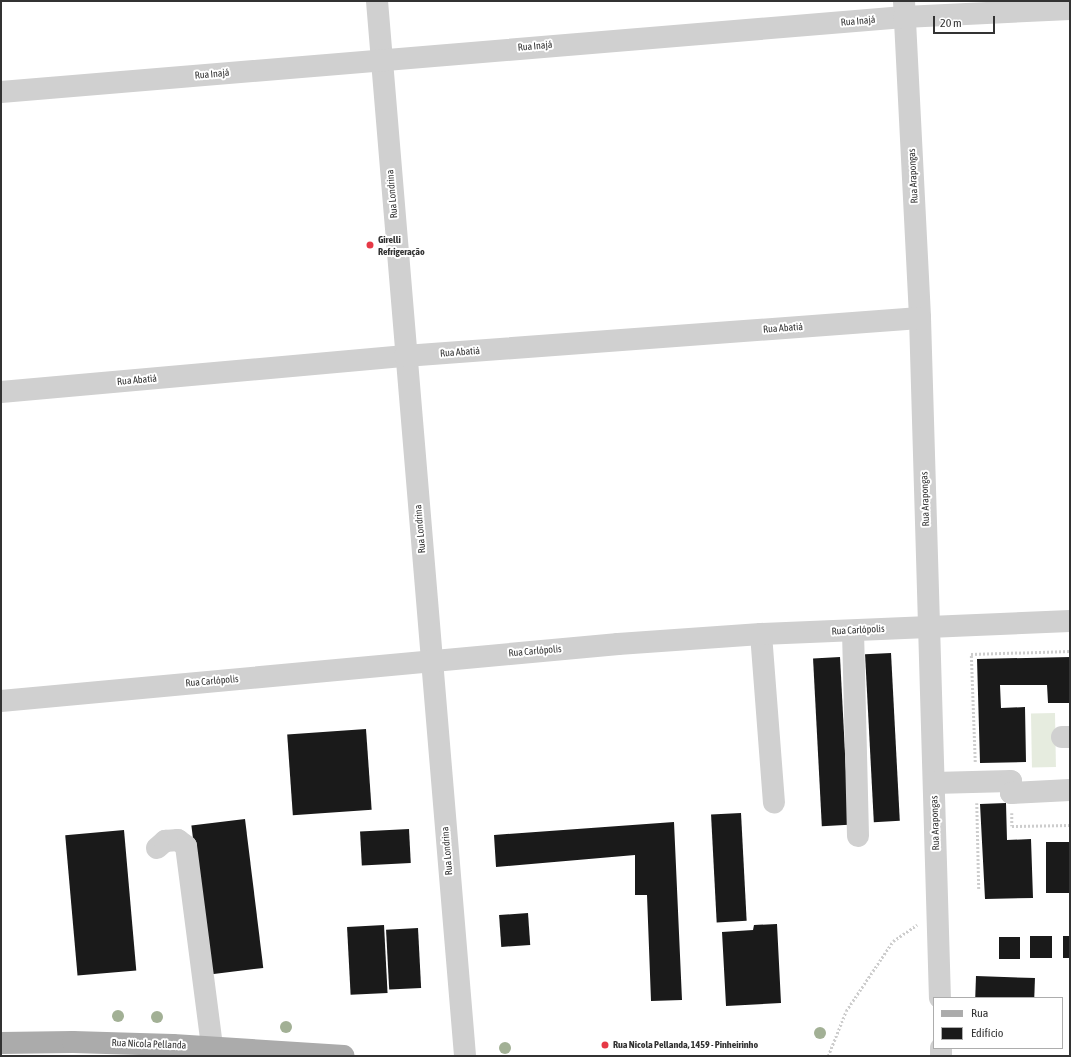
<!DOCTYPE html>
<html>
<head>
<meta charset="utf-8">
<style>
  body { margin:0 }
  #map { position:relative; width:1071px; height:1057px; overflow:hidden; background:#fff; font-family:"Asap Condensed",sans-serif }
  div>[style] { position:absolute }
  .green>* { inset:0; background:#e6ecdf; transform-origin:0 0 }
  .building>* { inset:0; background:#1a1a1a; transform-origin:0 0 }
  .path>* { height:2.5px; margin-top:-1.25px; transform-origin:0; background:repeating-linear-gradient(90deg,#cdcdcd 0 2px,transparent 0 4px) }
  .minor>* { height:22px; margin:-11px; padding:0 11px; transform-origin:11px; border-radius:11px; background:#d0d0d0 }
  .major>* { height:22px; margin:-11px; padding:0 11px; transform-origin:11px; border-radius:11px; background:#ababab }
  .trees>* { width:12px; height:12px; margin:-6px; border-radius:50%; background:#a2b095 }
  .dots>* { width:11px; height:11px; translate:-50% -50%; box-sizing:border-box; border:2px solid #fff; border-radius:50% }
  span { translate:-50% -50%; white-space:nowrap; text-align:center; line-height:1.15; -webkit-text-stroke:4px #fff; paint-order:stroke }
  .street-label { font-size:10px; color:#333 }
  .poi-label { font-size:10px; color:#333; font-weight:700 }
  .left { translate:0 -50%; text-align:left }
  .frame { position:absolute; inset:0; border:2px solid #333; pointer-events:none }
  .legend { position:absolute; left:933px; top:997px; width:130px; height:52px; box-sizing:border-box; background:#fff; border:1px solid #adadad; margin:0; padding:5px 7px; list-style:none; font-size:12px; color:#333 }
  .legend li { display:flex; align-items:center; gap:8px; height:20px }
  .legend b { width:20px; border:1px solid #adadad }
  .scale { position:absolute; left:933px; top:16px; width:62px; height:18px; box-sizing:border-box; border:2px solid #333; border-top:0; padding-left:5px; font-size:12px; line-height:14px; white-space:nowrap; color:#333; -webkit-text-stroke:3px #fff; paint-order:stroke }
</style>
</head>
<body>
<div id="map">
  <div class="green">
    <i style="left:1055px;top:713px;width:54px;height:24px;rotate:89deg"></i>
  </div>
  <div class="building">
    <i style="left:891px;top:653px;width:168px;height:26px;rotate:87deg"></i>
    <i style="left:840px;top:657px;width:168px;height:27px;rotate:87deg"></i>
    <i style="clip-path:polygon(1070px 657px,1070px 703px,1048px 703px,1047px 685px,1000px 685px,1001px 708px,1025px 707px,1026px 762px,980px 763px,977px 659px)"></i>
    <i style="left:366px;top:729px;width:81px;height:79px;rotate:86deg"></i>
    <i style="clip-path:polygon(1006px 803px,1007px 840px,1031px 839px,1033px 898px,985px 899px,980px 804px)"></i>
    <i style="left:741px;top:813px;width:108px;height:30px;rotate:87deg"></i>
    <i style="left:245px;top:819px;width:150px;height:54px;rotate:83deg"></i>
    <i style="clip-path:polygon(674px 822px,682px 1000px,651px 1001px,647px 895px,635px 895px,635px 855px,496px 867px,494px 835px)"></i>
    <i style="left:409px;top:829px;width:34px;height:49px;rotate:87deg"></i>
    <i style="left:124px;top:830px;width:141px;height:59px;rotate:85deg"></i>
    <i style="left:1046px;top:842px;width:24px;height:51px"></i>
    <i style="left:528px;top:913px;width:32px;height:29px;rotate:86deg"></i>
    <i style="clip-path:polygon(777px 924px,781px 1003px,726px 1006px,722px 932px,753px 930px,754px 925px)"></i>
    <i style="left:384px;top:925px;width:68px;height:37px;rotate:87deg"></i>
    <i style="left:418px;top:928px;width:60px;height:32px;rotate:87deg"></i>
    <i style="left:1052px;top:936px;width:22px;height:22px;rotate:90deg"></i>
    <i style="left:1063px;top:936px;width:7px;height:22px"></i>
    <i style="left:999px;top:937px;width:21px;height:22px"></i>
    <i style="left:976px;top:976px;width:59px;height:22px;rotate:2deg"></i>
  </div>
  <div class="path">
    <i style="left:975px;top:762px;width:108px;rotate:-92.1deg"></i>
    <i style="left:971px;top:654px;width:99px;rotate:-1.7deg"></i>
    <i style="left:977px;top:803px;width:87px;rotate:88.7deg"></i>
    <i style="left:1012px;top:813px;width:13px;rotate:90deg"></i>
    <i style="left:1012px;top:826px;width:58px;rotate:-1deg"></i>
    <i style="left:828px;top:1056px;width:48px;rotate:-68.2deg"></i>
    <i style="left:846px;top:1011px;width:84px;rotate:-56.1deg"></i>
    <i style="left:893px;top:941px;width:29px;rotate:-34deg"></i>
  </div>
  <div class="minor">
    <i style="left:377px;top:1px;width:1059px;rotate:85.23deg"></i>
    <i style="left:904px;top:1px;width:317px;rotate:87.1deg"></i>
    <i style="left:920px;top:318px;width:680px;rotate:88.32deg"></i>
    <i style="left:1px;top:92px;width:906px;rotate:-4.75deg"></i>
    <i style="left:904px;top:17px;width:166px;rotate:-2.8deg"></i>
    <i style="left:1px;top:392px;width:406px;rotate:-5.1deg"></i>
    <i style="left:405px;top:356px;width:516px;rotate:-4.22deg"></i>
    <i style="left:853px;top:631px;width:205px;rotate:88.6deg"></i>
    <i style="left:761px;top:634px;width:169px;rotate:85.6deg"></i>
    <i style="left:1px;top:701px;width:620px;rotate:-5.28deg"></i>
    <i style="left:618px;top:644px;width:143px;rotate:-4deg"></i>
    <i style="left:761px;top:634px;width:309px;rotate:-2.4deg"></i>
    <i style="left:1062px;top:737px;width:8px"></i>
    <i style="left:934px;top:783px;width:77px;rotate:-1.5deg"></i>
    <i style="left:1011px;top:781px;width:12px;rotate:90deg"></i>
    <i style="left:1011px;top:793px;width:59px;rotate:-2.9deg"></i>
    <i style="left:157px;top:848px;width:11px;rotate:-41deg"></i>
    <i style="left:165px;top:841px;width:13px;rotate:-4deg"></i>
    <i style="left:178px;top:840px;width:10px;rotate:37deg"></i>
    <i style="left:186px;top:846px;width:203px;rotate:82.6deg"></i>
    <i style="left:941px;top:1048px;width:8px;rotate:90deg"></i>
  </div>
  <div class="major">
    <i style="left:1px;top:1043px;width:72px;rotate:-0.8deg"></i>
    <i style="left:73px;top:1042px;width:100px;rotate:1.7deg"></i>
    <i style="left:173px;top:1045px;width:171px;rotate:3.7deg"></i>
  </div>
  <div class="trees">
    <i style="left:118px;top:1016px"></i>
    <i style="left:157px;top:1017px"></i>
    <i style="left:286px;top:1027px"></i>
    <i style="left:820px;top:1033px"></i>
    <i style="left:505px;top:1048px"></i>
  </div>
  <div class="dots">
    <i style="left:370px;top:245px;background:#e63946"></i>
    <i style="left:605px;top:1045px;background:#e63946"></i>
  </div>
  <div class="street-label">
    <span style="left:858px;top:21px;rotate:-5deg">Rua Inajá</span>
    <span style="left:535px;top:46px;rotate:-5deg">Rua Inajá</span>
    <span style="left:212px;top:74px;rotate:-5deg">Rua Inajá</span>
    <span style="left:913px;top:176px;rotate:-93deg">Rua Arapongas</span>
    <span style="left:392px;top:194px;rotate:-95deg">Rua Londrina</span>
    <span style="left:783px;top:328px;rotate:-4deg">Rua Abatiá</span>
    <span style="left:460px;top:352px;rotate:-4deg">Rua Abatiá</span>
    <span style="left:137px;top:380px;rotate:-5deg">Rua Abatiá</span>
    <span style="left:925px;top:499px;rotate:-92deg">Rua Arapongas</span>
    <span style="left:420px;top:529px;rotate:-95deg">Rua Londrina</span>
    <span style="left:858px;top:630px;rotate:-3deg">Rua Carlópolis</span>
    <span style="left:535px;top:651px;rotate:-5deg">Rua Carlópolis</span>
    <span style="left:212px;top:681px;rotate:-5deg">Rua Carlópolis</span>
    <span style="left:935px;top:823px;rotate:-92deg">Rua Arapongas</span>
    <span style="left:447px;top:851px;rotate:-95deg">Rua Londrina</span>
    <span style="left:149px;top:1044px;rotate:2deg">Rua Nicola Pellanda</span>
  </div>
  <div class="poi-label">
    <span class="left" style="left:378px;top:245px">Girelli<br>Refrigeração</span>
    <span class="left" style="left:613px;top:1045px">Rua Nicola Pellanda, 1459 - Pinheirinho</span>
  </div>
  <div class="frame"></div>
  <ul class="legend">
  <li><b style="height:5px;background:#ababab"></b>Rua</li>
  <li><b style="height:11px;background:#1a1a1a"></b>Edifício</li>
  </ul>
  <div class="scale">20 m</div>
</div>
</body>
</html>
